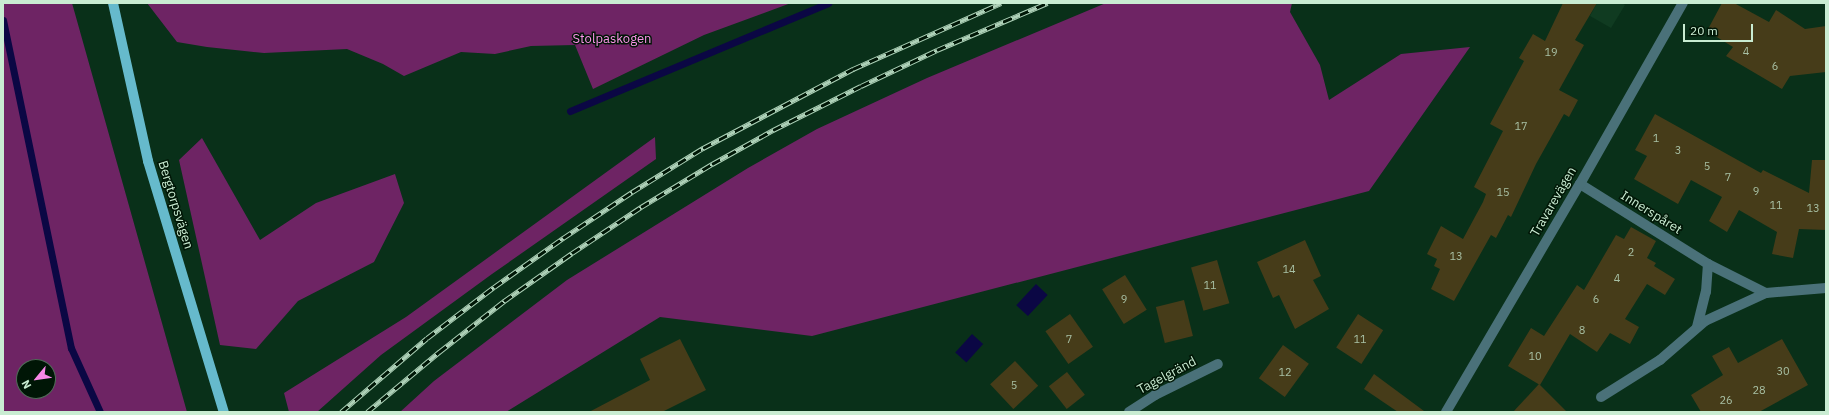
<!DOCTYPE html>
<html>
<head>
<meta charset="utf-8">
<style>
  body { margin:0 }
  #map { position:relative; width:1829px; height:415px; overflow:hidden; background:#093019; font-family:"IBM Plex Sans",sans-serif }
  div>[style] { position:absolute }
  .built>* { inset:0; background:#103b21 }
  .green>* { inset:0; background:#6e2464 }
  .water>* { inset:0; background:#0b0744; transform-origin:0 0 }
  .stream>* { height:7px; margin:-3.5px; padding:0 3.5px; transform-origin:3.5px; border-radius:3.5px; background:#0b0744 }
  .building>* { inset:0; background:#463c19; transform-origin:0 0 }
  .minor>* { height:10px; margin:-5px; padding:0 5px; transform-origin:5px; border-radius:5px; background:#4a7179 }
  .major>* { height:10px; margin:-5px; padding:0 5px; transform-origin:5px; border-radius:5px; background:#66bacc }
  .rail>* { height:4.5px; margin-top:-2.25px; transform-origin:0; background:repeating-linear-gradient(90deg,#001606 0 9px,#aed1b8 0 18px); box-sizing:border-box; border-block:1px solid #aed1b8 }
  span { translate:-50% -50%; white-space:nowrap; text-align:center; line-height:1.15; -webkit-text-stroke:3px #001606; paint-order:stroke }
  .number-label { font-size:11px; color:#a8c0a4 }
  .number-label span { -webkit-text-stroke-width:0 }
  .park-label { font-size:13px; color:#fc94eb }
  .street-label { font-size:13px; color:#c9ecd2 }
  .frame { position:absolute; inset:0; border:4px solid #c9ecd2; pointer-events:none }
  .north { position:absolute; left:16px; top:359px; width:40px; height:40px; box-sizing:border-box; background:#001606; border:1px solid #506c58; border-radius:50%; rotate:241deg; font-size:11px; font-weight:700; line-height:16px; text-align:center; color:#c9ecd2 }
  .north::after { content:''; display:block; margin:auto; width:14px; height:18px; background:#f987e8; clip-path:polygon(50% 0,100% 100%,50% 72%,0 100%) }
  .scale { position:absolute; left:1683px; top:24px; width:70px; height:18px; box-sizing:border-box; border:2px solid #c9ecd2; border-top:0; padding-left:5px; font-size:12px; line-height:14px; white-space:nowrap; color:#c9ecd2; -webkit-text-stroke:3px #001606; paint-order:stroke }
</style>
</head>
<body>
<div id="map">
  <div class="built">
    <i style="clip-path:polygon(1597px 3px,1622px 3px,1625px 5px,1611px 28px,1590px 16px)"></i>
  </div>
  <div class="green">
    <i style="clip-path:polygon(evenodd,3px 3px,72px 3px,187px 412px,3px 412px,3px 3px,24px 367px,48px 367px,48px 391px,24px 391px,24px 367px)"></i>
    <i style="clip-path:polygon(147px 3px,791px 3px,704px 35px,593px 89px,575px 45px,531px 46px,495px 54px,461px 52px,404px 76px,383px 64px,347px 49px,264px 53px,207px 47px,177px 42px)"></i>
    <i style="clip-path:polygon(1106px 3px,1292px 3px,1290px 12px,1320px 65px,1329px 100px,1401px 54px,1470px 47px,1369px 191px,812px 336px,660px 317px,506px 412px,400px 412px,434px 381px,567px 280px,748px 168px,817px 129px,927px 78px)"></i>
    <i style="clip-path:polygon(655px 137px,656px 159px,492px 274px,381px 355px,317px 412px,289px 412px,284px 393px,406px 317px)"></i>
    <i style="clip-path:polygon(202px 138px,260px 240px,316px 203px,395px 174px,404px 203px,374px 262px,298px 301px,256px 349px,220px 345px,179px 160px)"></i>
  </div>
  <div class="water">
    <i style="left:1036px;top:284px;width:16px;height:29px;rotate:43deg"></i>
    <i style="left:972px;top:334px;width:15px;height:25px;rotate:42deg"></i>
  </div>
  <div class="stream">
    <i style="left:3px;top:20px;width:335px;rotate:78.3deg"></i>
    <i style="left:71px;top:348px;width:70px;rotate:65.6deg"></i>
    <i style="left:570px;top:111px;width:280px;rotate:-22.7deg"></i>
  </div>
  <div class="building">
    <i style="clip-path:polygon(1563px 3px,1597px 3px,1575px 40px,1584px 45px,1559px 90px,1578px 100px,1569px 117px,1564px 114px,1536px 164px,1511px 217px,1508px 215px,1496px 238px,1491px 235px,1454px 301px,1431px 289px,1440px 269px,1434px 266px,1437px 259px,1427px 254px,1441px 226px,1463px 239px,1483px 202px,1486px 194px,1474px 187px,1503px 131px,1490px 124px,1524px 61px,1519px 58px,1533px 34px,1545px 41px)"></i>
    <i style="clip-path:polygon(1722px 3px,1734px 3px,1769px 22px,1776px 10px,1805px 29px,1826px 26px,1826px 72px,1790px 76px,1782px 89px,1726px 56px,1733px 47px,1707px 31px)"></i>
    <i style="clip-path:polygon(1655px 114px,1761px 173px,1763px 170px,1809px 193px,1812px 160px,1826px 160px,1826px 230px,1799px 229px,1793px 258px,1772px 254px,1777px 232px,1739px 210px,1727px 232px,1709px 221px,1722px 197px,1691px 180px,1678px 204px,1634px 179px,1647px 156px,1635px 150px)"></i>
    <i style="clip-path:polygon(1631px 227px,1656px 241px,1647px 258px,1656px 263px,1654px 266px,1675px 279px,1665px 295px,1647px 284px,1625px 319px,1639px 327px,1630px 344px,1610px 333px,1597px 352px,1570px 334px,1540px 385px,1508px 366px,1531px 328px,1544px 336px,1577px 285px,1584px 290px,1616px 235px,1624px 239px)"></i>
    <i style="clip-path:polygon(1305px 240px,1321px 276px,1313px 280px,1329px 309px,1295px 329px,1279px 295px,1273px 298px,1257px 262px)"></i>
    <i style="left:1217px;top:260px;width:45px;height:27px;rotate:74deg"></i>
    <i style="left:1125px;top:275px;width:41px;height:27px;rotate:58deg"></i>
    <i style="left:1184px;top:300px;width:37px;height:29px;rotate:76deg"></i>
    <i style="left:1070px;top:314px;width:40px;height:30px;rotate:55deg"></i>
    <i style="left:1358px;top:314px;width:30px;height:40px;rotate:33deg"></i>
    <i style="clip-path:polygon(680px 339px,706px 390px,662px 412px,589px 412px,650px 380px,640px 359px)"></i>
    <i style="clip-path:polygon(1782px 339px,1808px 385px,1759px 412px,1701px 412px,1691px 395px,1723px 375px,1712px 356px,1729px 347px,1738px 363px)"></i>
    <i style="left:1283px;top:345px;width:32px;height:41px;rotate:36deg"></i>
    <i style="left:1015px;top:361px;width:34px;height:34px;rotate:47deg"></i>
    <i style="left:1067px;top:372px;width:29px;height:23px;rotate:52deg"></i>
    <i style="clip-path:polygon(1374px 374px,1424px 411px,1424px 412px,1398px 412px,1364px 389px)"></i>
    <i style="clip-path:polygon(1539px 384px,1567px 412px,1513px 412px)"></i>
  </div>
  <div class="minor">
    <i style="left:1580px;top:184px;width:151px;rotate:32deg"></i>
    <i style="left:1708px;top:264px;width:65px;rotate:26.6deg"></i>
    <i style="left:1766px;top:293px;width:60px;rotate:-4.8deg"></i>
    <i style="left:1697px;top:327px;width:36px;rotate:-76deg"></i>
    <i style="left:1706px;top:292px;width:28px;rotate:-86deg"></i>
    <i style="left:1601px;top:397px;width:70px;rotate:-32.1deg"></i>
    <i style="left:1660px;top:360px;width:60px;rotate:-40.9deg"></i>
    <i style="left:1705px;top:321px;width:67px;rotate:-24.7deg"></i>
    <i style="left:1129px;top:412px;width:31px;rotate:-33deg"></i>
    <i style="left:1155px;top:395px;width:70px;rotate:-26.2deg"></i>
    <i style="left:1446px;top:412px;width:264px;rotate:-59.6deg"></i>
    <i style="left:1580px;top:184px;width:208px;rotate:-60.4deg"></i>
  </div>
  <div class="major">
    <i style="left:113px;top:3px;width:162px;rotate:77.5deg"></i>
    <i style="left:148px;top:161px;width:262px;rotate:73.2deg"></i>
  </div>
  <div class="rail">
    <i style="left:341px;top:412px;width:113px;rotate:-40.7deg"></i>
    <i style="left:427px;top:338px;width:84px;rotate:-37.3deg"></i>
    <i style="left:494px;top:287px;width:85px;rotate:-35.4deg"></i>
    <i style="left:563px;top:238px;width:83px;rotate:-33.7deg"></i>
    <i style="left:632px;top:192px;width:84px;rotate:-31.8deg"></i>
    <i style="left:703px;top:148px;width:170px;rotate:-27.8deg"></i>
    <i style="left:853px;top:69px;width:162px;rotate:-24deg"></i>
    <i style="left:367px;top:412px;width:94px;rotate:-39.8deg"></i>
    <i style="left:439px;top:352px;width:83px;rotate:-38.1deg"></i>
    <i style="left:504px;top:301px;width:83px;rotate:-35.2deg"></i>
    <i style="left:572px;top:253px;width:83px;rotate:-33.7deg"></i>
    <i style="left:641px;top:207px;width:83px;rotate:-31.2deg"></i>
    <i style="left:712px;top:164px;width:70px;rotate:-29.1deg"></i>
    <i style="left:773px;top:130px;width:98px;rotate:-26.6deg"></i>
    <i style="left:861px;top:86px;width:84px;rotate:-25.3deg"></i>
    <i style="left:937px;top:50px;width:120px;rotate:-23.1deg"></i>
  </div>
  <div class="number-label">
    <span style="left:1746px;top:51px">4</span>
    <span style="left:1551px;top:52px">19</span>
    <span style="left:1775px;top:66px">6</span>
    <span style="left:1521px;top:126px">17</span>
    <span style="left:1656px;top:138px">1</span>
    <span style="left:1678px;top:150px">3</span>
    <span style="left:1707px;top:166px">5</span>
    <span style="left:1728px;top:177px">7</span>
    <span style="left:1756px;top:191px">9</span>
    <span style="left:1503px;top:192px">15</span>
    <span style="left:1776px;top:205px">11</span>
    <span style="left:1813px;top:208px">13</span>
    <span style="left:1631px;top:252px">2</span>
    <span style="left:1456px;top:256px">13</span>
    <span style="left:1289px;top:269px">14</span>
    <span style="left:1617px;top:278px">4</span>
    <span style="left:1210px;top:285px">11</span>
    <span style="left:1124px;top:299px">9</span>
    <span style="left:1596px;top:299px">6</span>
    <span style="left:1582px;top:330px">8</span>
    <span style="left:1069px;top:339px">7</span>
    <span style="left:1360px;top:339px">11</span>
    <span style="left:1535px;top:356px">10</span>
    <span style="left:1783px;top:371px">30</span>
    <span style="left:1285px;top:372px">12</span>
    <span style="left:1014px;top:385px">5</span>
    <span style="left:1759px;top:390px">28</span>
    <span style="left:1726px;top:400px">26</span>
  </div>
  <div class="park-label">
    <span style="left:612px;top:39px">Stolpaskogen</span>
  </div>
  <div class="street-label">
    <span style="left:1554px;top:202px;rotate:-60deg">Travarevägen</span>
    <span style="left:175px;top:205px;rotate:73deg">Bergtorpsvägen</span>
    <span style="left:1651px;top:213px;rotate:32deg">Innerspåret</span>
    <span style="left:1167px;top:376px;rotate:-28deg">Tagelgränd</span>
  </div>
  <div class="frame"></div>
  <div class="north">N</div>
  <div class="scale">20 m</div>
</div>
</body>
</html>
